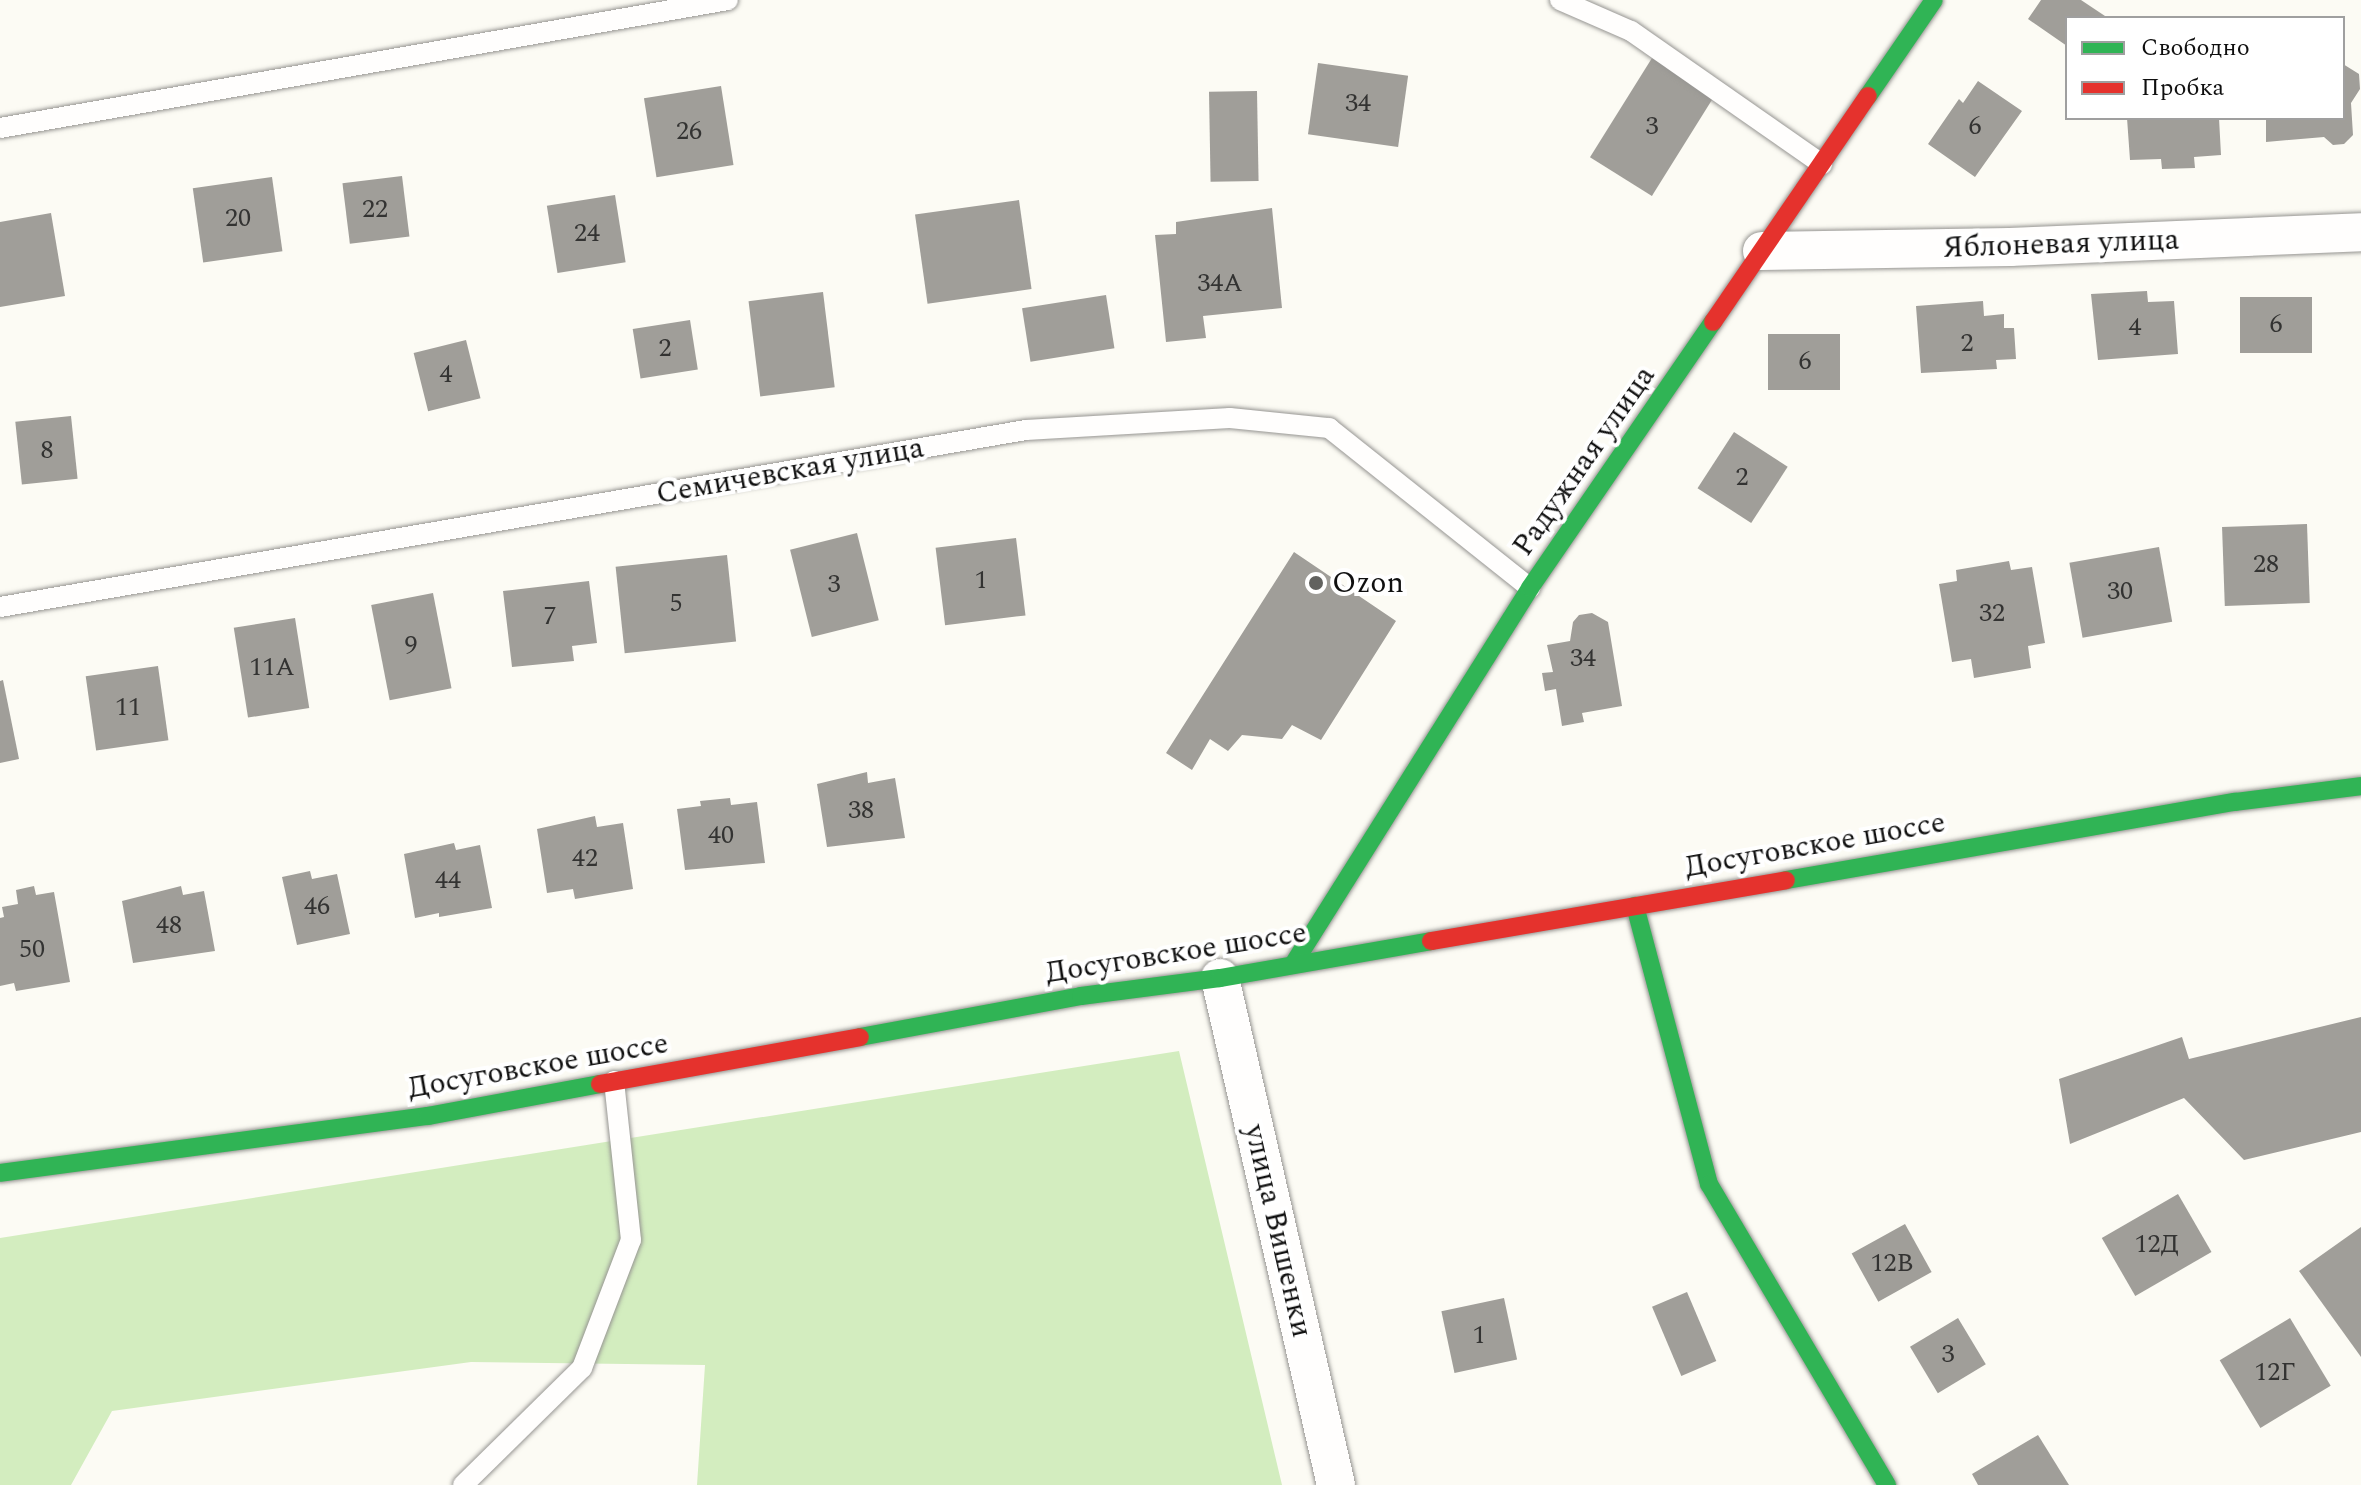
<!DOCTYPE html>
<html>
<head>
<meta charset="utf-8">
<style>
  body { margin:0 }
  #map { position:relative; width:2361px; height:1485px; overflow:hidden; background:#fcfbf4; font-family:Spectral,serif }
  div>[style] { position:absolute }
  .forest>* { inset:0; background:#d3edbf }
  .building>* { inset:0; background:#a09e99; transform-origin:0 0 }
  .roads { filter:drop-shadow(0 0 2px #969592) drop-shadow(0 0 2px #969592) }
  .lane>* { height:20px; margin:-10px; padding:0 10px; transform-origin:10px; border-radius:10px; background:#fffefd }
  .street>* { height:38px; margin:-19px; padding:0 19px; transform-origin:19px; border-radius:19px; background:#fffefd }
  .fast>* { height:18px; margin:-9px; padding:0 9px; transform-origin:9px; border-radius:9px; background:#30b455 }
  .jam>* { height:18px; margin:-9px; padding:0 9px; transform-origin:9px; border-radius:9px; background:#e5322d }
  .dots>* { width:22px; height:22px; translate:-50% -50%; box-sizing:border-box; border:4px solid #fff; border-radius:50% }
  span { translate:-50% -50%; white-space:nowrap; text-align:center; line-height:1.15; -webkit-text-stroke:8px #fff; paint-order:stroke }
  .number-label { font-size:26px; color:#333332 }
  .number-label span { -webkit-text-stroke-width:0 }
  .street-label { font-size:30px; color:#0f0f0f }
  .poi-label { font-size:30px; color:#0f0f0f }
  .left { translate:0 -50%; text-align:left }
  .legend { position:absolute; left:2065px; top:16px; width:280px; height:104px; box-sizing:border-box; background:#fff; border:2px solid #9f9f9f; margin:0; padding:10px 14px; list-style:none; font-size:24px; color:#0f0f0f }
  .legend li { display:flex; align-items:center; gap:16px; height:40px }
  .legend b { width:40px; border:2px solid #9f9f9f }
</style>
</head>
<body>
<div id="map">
  <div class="forest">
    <i style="clip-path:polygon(1179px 1051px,1282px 1485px,697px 1485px,705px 1365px,471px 1362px,112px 1411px,71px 1485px,0 1485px,0 1238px)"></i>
  </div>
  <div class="building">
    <i style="clip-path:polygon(2041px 0,2081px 0,2108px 18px,2067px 18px,2067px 46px,2028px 19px)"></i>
    <i style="left:1652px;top:58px;width:73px;height:117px;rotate:32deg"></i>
    <i style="left:1318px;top:63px;width:91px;height:72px;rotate:8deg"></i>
    <i style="clip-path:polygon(2343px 64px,2359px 74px,2360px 89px,2351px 103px,2353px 135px,2344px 144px,2333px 145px,2324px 137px,2266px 142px,2266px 118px,2343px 118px)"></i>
    <i style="clip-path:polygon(1978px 81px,2022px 111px,1975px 177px,1928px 144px,1959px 99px,1963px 103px)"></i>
    <i style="left:721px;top:86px;width:80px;height:78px;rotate:81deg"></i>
    <i style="left:1257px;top:91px;width:90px;height:48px;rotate:89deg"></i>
    <i style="clip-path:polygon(2127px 118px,2219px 118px,2221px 155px,2194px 157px,2195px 168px,2162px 169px,2161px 159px,2130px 160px)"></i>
    <i style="left:402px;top:176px;width:61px;height:60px;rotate:83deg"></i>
    <i style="left:272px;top:177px;width:75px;height:80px;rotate:82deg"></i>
    <i style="left:615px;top:195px;width:68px;height:69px;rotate:81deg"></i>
    <i style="left:1019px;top:200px;width:90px;height:105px;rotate:82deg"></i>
    <i style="clip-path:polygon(1272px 208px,1282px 308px,1203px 316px,1206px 338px,1166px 342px,1155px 235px,1176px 234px,1176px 222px)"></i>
    <i style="clip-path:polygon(51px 213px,65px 296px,0 307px,0 222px)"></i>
    <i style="clip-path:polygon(2147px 291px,2148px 302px,2174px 301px,2178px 354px,2098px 360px,2091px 294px)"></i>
    <i style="left:823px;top:292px;width:96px;height:75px;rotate:83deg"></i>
    <i style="left:1106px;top:295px;width:54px;height:85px;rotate:81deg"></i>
    <i style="left:2240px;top:297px;width:72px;height:56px"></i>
    <i style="clip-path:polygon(1983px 301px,1984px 316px,2004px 314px,2004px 328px,2014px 328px,2016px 359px,1996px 360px,1997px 369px,1921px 373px,1916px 306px)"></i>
    <i style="left:690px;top:320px;width:50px;height:58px;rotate:81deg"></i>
    <i style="left:1768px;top:334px;width:72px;height:56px"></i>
    <i style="left:466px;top:340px;width:60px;height:54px;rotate:76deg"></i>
    <i style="left:71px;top:416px;width:63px;height:56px;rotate:84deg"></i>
    <i style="left:1734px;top:432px;width:64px;height:67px;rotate:33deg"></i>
    <i style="left:2307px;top:524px;width:79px;height:85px;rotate:88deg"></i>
    <i style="left:857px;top:533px;width:90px;height:69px;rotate:76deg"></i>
    <i style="left:1016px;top:538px;width:78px;height:81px;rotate:83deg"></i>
    <i style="left:2159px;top:547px;width:76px;height:91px;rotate:80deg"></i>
    <i style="clip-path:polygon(1294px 552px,1396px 621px,1321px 740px,1292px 725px,1282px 739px,1242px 735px,1228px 751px,1210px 739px,1192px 770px,1166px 753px)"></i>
    <i style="left:727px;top:555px;width:87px;height:112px;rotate:84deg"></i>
    <i style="clip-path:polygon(2009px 561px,2011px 570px,2032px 567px,2045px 643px,2028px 646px,2031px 668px,1974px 678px,1971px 659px,1952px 662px,1939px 584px,1957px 581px,1956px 570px)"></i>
    <i style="clip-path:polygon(589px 581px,597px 643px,572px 646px,574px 661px,512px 667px,503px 591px)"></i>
    <i style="left:433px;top:593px;width:97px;height:63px;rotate:79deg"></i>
    <i style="clip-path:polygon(1592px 613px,1608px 622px,1622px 706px,1582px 713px,1584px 722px,1562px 726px,1556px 689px,1545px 691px,1542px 673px,1553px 672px,1547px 645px,1570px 641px,1573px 622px,1579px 615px)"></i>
    <i style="left:295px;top:618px;width:91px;height:62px;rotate:81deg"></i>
    <i style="left:158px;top:666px;width:75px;height:73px;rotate:82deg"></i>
    <i style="clip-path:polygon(3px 680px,19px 759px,0 763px,0 681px)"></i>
    <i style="clip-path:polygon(867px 772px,868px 783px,895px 778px,905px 838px,827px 847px,817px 784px)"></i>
    <i style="clip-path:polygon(730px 798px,731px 805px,757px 802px,765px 863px,685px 870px,677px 809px,701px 806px,700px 801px)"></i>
    <i style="clip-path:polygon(595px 816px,597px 827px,623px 823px,633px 889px,575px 899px,573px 889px,547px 893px,537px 829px)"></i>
    <i style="clip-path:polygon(454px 843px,456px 850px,480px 845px,492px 908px,439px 917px,439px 913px,415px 918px,404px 854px)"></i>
    <i style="clip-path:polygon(310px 871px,312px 879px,337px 874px,350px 934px,297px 945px,282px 877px)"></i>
    <i style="clip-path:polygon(34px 886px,36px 895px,54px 892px,70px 982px,16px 991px,14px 983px,0 986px,0 918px,4px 917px,2px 907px,18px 904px,16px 890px)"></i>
    <i style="clip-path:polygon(181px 886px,183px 895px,204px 891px,215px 951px,133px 963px,122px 901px)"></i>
    <i style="clip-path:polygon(2361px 1017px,2361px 1132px,2244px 1160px,2184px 1098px,2070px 1144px,2059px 1079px,2182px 1037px,2189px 1059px)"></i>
    <i style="left:2178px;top:1194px;width:67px;height:88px;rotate:60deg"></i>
    <i style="left:1905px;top:1224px;width:55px;height:61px;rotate:61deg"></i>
    <i style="clip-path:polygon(2361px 1227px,2361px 1357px,2299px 1271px)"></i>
    <i style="left:1687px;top:1292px;width:75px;height:38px;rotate:67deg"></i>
    <i style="left:1504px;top:1298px;width:63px;height:64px;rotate:78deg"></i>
    <i style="left:1958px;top:1318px;width:54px;height:56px;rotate:59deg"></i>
    <i style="left:2290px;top:1318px;width:79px;height:82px;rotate:59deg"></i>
    <i style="clip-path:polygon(2038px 1435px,2069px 1485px,1978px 1485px,1972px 1474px)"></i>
  </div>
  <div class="roads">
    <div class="lane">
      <i style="left:1560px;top:0;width:77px;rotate:23.6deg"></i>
      <i style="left:1631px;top:31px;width:233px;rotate:34.9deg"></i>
      <i style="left:0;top:128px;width:739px;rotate:-9.97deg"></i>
      <i style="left:0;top:607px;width:1041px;rotate:-9.79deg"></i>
      <i style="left:1026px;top:430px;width:204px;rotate:-3.4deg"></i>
      <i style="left:1230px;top:418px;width:100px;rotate:5.8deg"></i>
      <i style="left:1329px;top:428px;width:257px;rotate:38.5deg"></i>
      <i style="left:463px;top:1485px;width:167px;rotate:-44.5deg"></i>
      <i style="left:582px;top:1368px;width:137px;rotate:-69.1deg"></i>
      <i style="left:631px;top:1240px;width:160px;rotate:-96.1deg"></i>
    </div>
    <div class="street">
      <i style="left:1762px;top:251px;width:248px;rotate:-0.9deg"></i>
      <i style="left:2010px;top:247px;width:351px;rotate:-2.4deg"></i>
      <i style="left:1220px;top:978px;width:520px;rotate:77.11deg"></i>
    </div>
    <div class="fast">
      <i style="left:1868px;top:96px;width:116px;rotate:-55.5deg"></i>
      <i style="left:1786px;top:880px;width:456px;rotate:-9.9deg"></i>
      <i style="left:2235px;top:802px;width:127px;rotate:-7.2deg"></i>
      <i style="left:1635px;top:906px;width:288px;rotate:75.1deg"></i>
      <i style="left:1709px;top:1184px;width:350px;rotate:59.4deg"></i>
      <i style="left:1294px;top:963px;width:443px;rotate:-57.8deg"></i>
      <i style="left:1530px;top:588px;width:323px;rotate:-55.5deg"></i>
      <i style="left:860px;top:1037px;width:225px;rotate:-10.5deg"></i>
      <i style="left:1081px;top:996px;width:140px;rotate:-7.4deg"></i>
      <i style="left:1220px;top:978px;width:214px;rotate:-9.9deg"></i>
      <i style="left:0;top:1173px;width:432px;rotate:-7.6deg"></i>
      <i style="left:428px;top:1116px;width:175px;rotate:-10.5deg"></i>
    </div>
    <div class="jam">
      <i style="left:1713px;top:322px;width:274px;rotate:-55.6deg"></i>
      <i style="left:1431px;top:941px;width:360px;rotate:-9.7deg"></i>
      <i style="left:600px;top:1084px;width:264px;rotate:-10.2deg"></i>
    </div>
  </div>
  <div class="dots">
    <i style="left:1316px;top:583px;background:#62625f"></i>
  </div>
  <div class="number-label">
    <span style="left:1358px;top:104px">34</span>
    <span style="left:1652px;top:127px">3</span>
    <span style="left:1975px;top:127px">6</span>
    <span style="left:689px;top:132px">26</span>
    <span style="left:375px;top:210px">22</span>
    <span style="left:238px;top:219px">20</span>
    <span style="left:587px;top:234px">24</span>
    <span style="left:1220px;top:284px">34А</span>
    <span style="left:2276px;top:325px">6</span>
    <span style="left:2135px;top:328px">4</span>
    <span style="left:1967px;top:344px">2</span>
    <span style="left:665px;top:349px">2</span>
    <span style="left:1805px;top:362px">6</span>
    <span style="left:446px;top:375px">4</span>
    <span style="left:47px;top:451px">8</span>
    <span style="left:1742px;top:478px">2</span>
    <span style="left:2266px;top:565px">28</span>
    <span style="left:981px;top:581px">1</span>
    <span style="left:834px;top:585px">3</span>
    <span style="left:2120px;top:592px">30</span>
    <span style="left:676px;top:604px">5</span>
    <span style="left:1992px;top:614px">32</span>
    <span style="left:550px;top:617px">7</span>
    <span style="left:411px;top:646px">9</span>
    <span style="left:1583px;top:659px">34</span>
    <span style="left:272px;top:668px">11А</span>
    <span style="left:128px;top:708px">11</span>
    <span style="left:861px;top:811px">38</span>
    <span style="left:721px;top:836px">40</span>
    <span style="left:585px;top:859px">42</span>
    <span style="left:448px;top:881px">44</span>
    <span style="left:317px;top:907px">46</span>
    <span style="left:169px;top:926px">48</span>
    <span style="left:32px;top:950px">50</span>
    <span style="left:2157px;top:1245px">12Д</span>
    <span style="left:1892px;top:1264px">12В</span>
    <span style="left:1479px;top:1336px">1</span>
    <span style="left:1948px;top:1355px">3</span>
    <span style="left:2275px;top:1373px">12Г</span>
  </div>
  <div class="street-label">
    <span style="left:2061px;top:244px;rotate:-2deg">Яблоневая улица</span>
    <span style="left:1584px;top:461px;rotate:-55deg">Радужная улица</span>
    <span style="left:790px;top:471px;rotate:-10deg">Семичевская улица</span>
    <span style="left:1815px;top:845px;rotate:-10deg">Досуговское шоссе</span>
    <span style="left:1176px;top:953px;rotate:-9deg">Досуговское шоссе</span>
    <span style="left:538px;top:1066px;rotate:-10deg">Досуговское шоссе</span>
    <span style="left:1278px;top:1231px;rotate:77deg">улица Вишенки</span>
  </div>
  <div class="poi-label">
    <span class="left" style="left:1332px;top:583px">Ozon</span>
  </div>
  <ul class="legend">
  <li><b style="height:10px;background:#30b455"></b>Свободно</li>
  <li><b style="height:10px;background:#e5322d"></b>Пробка</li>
  </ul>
</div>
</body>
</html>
